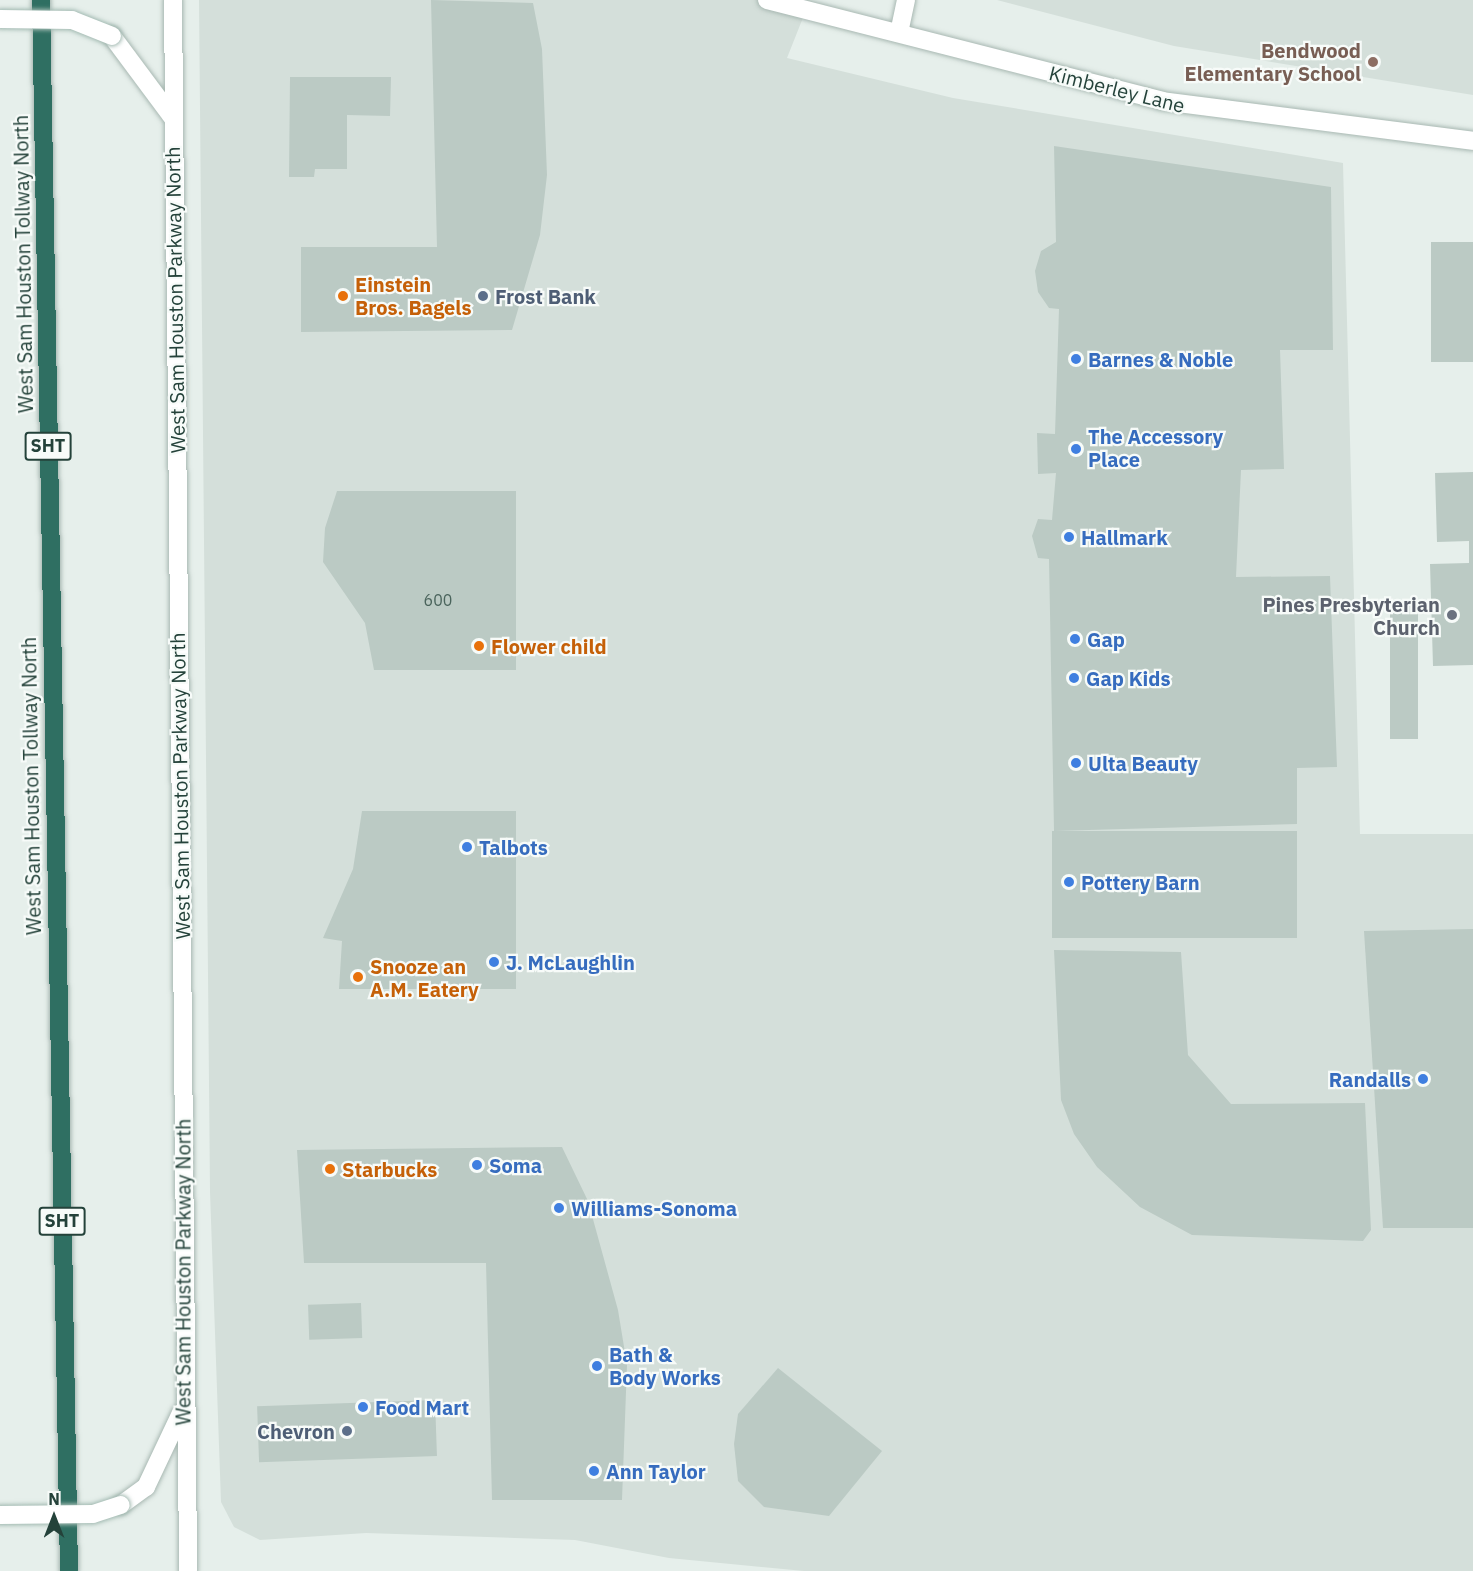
<!DOCTYPE html>
<html>
<head>
<meta charset="utf-8">
<style>
  body { margin:0 }
  #map { position:relative; width:1473px; height:1571px; overflow:hidden; background:#e6efeb; font-family:"IBM Plex Sans",sans-serif }
  div>[style] { position:absolute }
  .built>* { inset:0; background:#d4dfda }
  .building>* { inset:0; background:#bbcac4; transform-origin:0 0 }
  .roads { filter:drop-shadow(0 0 2px #a8b8b2) drop-shadow(0 0 2px #a8b8b2) }
  .tertiary>* { height:18px; margin:-9px; padding:0 9px; transform-origin:9px; border-radius:9px; background:#fff }
  .secondary>* { height:18px; margin:-9px; padding:0 9px; transform-origin:9px; border-radius:9px; background:#fff }
  .motorway>* { height:18px; margin:-9px; padding:0 9px; transform-origin:9px; border-radius:9px; background:#2f6f62 }
  .bridges { filter:drop-shadow(0 0 2px #a4bbb3) drop-shadow(0 0 2px #a4bbb3) }
  .secondary-bridge>* { height:18px; margin:-9px; padding:0 9px; transform-origin:9px; border-radius:9px; background:#fff }
  .dots>* { width:16px; height:16px; translate:-50% -50%; box-sizing:border-box; border:3px solid #f7fbf9; border-radius:50% }
  span { translate:-50% -50%; white-space:nowrap; text-align:center; line-height:1.15; -webkit-text-stroke:4.5px #f7fbf9; paint-order:stroke }
  .number-label { font-size:16px; color:#4a645c }
  .number-label span { -webkit-text-stroke-width:0 }
  .shield-label span { padding:2px 4px; background:#f7fbf9; border:2px solid; border-radius:4px; -webkit-text-stroke-width:0 }
  .shield-label { font-size:18px; color:#24423a; font-weight:700 }
  .education-label { font-size:20px; color:#785e54; font-weight:700 }
  .right { translate:-100% -50%; text-align:right }
  .street-label { font-size:20px; color:#24423a }
  .food-label { font-size:20px; color:#c56008; font-weight:700 }
  .left { translate:0 -50%; text-align:left }
  .service-label { font-size:20px; color:#4e5e75; font-weight:700 }
  .shop-label { font-size:20px; color:#366cbe; font-weight:700 }
  .worship-label { font-size:20px; color:#5b616d; font-weight:700 }
  .north { position:absolute; left:24px; top:1487px; width:60px; height:60px; -webkit-text-stroke:4px #f7fbf9; paint-order:stroke; rotate:0deg; font-size:16px; font-weight:700; line-height:24px; text-align:center; color:#24423a }
  .north::after { content:''; display:block; margin:auto; width:21px; height:27px; background:#24423a; clip-path:polygon(50% 0,100% 100%,50% 72%,0 100%) }
</style>
</head>
<body>
<div id="map">
  <div class="built">
    <i style="clip-path:polygon(199px 0,810px 0,787px 58px,953px 98px,1343px 163px,1360px 834px,1473px 834px,1473px 1571px,804px 1571px,669px 1558px,575px 1540px,366px 1533px,260px 1540px,234px 1527px,221px 1502px,210px 1192px)"></i>
    <i style="clip-path:polygon(997px 0,1473px 0,1473px 95px,1174px 46px)"></i>
  </div>
  <div class="building">
    <i style="clip-path:polygon(431px 0,533px 3px,542px 49px,547px 175px,540px 235px,512px 330px,301px 332px,301px 247px,437px 247px)"></i>
    <i style="clip-path:polygon(290px 77px,391px 77px,390px 116px,347px 115px,347px 169px,315px 169px,314px 177px,289px 177px)"></i>
    <i style="clip-path:polygon(1054px 146px,1331px 187px,1333px 350px,1280px 350px,1284px 469px,1241px 470px,1236px 577px,1330px 576px,1337px 767px,1297px 768px,1297px 824px,1054px 831px,1049px 559px,1038px 558px,1032px 536px,1038px 519px,1052px 520px,1056px 473px,1038px 474px,1037px 433px,1055px 434px,1059px 309px,1049px 308px,1038px 292px,1035px 271px,1041px 251px,1056px 242px)"></i>
    <i style="left:1473px;top:242px;width:120px;height:42px;rotate:90deg"></i>
    <i style="clip-path:polygon(1473px 472px,1473px 665px,1433px 666px,1430px 564px,1469px 563px,1469px 541px,1437px 542px,1435px 473px)"></i>
    <i style="clip-path:polygon(337px 491px,516px 491px,516px 670px,374px 670px,365px 623px,323px 562px,325px 528px)"></i>
    <i style="left:1390px;top:602px;width:28px;height:137px"></i>
    <i style="clip-path:polygon(362px 811px,516px 811px,516px 989px,339px 989px,342px 941px,323px 938px,353px 869px)"></i>
    <i style="left:1297px;top:831px;width:107px;height:245px;rotate:90deg"></i>
    <i style="clip-path:polygon(1473px 929px,1473px 1228px,1383px 1228px,1364px 931px)"></i>
    <i style="clip-path:polygon(1054px 950px,1181px 952px,1188px 1055px,1231px 1104px,1365px 1103px,1371px 1230px,1363px 1241px,1192px 1235px,1140px 1207px,1097px 1167px,1074px 1134px,1061px 1100px)"></i>
    <i style="clip-path:polygon(562px 1147px,588px 1201px,618px 1310px,627px 1365px,622px 1500px,492px 1500px,486px 1263px,304px 1263px,297px 1150px)"></i>
    <i style="left:361px;top:1303px;width:35px;height:53px;rotate:88deg"></i>
    <i style="clip-path:polygon(778px 1368px,882px 1451px,829px 1516px,764px 1507px,738px 1481px,734px 1444px,738px 1414px)"></i>
    <i style="left:435px;top:1400px;width:56px;height:178px;rotate:88deg"></i>
  </div>
  <div class="roads">
    <div class="tertiary">
      <i style="left:767px;top:0;width:408px;rotate:14.3deg"></i>
      <i style="left:1162px;top:101px;width:314px;rotate:7.3deg"></i>
      <i style="left:899px;top:33px;width:34px;rotate:-78deg"></i>
    </div>
    <div class="secondary">
      <i style="left:173px;top:0;width:1571px;rotate:89.45deg"></i>
      <i style="left:112px;top:36px;width:102px;rotate:53.4deg"></i>
      <i style="left:121px;top:1505px;width:31px;rotate:-36deg"></i>
      <i style="left:146px;top:1487px;width:82px;rotate:-64.7deg"></i>
    </div>
    <div class="motorway">
      <i style="left:41px;top:0;width:1571px;rotate:88.98deg"></i>
    </div>
  </div>
  <div class="bridges">
    <div class="secondary-bridge">
      <i style="left:0;top:19px;width:72px;rotate:0.8deg"></i>
      <i style="left:72px;top:20px;width:43px;rotate:21.8deg"></i>
      <i style="left:0;top:1515px;width:93px;rotate:-0.6deg"></i>
      <i style="left:93px;top:1514px;width:29px;rotate:-18deg"></i>
    </div>
  </div>
  <div class="dots">
    <i style="left:1373px;top:62px;background:#8d6e63"></i>
    <i style="left:343px;top:296px;background:#e8710a"></i>
    <i style="left:483px;top:296px;background:#5c6f8a"></i>
    <i style="left:1076px;top:359px;background:#3f7fe0"></i>
    <i style="left:1076px;top:449px;background:#3f7fe0"></i>
    <i style="left:1069px;top:537px;background:#3f7fe0"></i>
    <i style="left:1452px;top:615px;background:#6b7280"></i>
    <i style="left:1075px;top:639px;background:#3f7fe0"></i>
    <i style="left:479px;top:646px;background:#e8710a"></i>
    <i style="left:1074px;top:678px;background:#3f7fe0"></i>
    <i style="left:1076px;top:763px;background:#3f7fe0"></i>
    <i style="left:467px;top:847px;background:#3f7fe0"></i>
    <i style="left:1069px;top:882px;background:#3f7fe0"></i>
    <i style="left:494px;top:962px;background:#3f7fe0"></i>
    <i style="left:358px;top:977px;background:#e8710a"></i>
    <i style="left:1423px;top:1079px;background:#3f7fe0"></i>
    <i style="left:477px;top:1165px;background:#3f7fe0"></i>
    <i style="left:330px;top:1169px;background:#e8710a"></i>
    <i style="left:559px;top:1208px;background:#3f7fe0"></i>
    <i style="left:597px;top:1366px;background:#3f7fe0"></i>
    <i style="left:363px;top:1407px;background:#3f7fe0"></i>
    <i style="left:347px;top:1431px;background:#5c6f8a"></i>
    <i style="left:594px;top:1471px;background:#3f7fe0"></i>
  </div>
  <div class="number-label">
    <span style="left:438px;top:600px">600</span>
  </div>
  <div class="shield-label">
    <span style="left:48px;top:446px">SHT</span>
    <span style="left:62px;top:1221px">SHT</span>
  </div>
  <div class="education-label">
    <span class="right" style="left:1361px;top:62px">Bendwood<br>Elementary School</span>
  </div>
  <div class="street-label">
    <span style="left:1117px;top:89px;rotate:14deg">Kimberley Lane</span>
    <span style="left:23px;top:264px;rotate:-91deg">West Sam Houston Tollway North</span>
    <span style="left:175px;top:300px;rotate:-91deg">West Sam Houston Parkway North</span>
    <span style="left:31px;top:786px;rotate:-91deg">West Sam Houston Tollway North</span>
    <span style="left:180px;top:786px;rotate:-91deg">West Sam Houston Parkway North</span>
    <span style="left:183px;top:1272px;rotate:-90deg">West Sam Houston Parkway North</span>
  </div>
  <div class="food-label">
    <span class="left" style="left:355px;top:296px">Einstein<br>Bros. Bagels</span>
    <span class="left" style="left:491px;top:646px">Flower child</span>
    <span class="left" style="left:370px;top:978px">Snooze an<br>A.M. Eatery</span>
    <span class="left" style="left:342px;top:1169px">Starbucks</span>
  </div>
  <div class="service-label">
    <span class="left" style="left:495px;top:296px">Frost Bank</span>
    <span class="right" style="left:335px;top:1431px">Chevron</span>
  </div>
  <div class="shop-label">
    <span class="left" style="left:1088px;top:359px">Barnes &amp; Noble</span>
    <span class="left" style="left:1088px;top:448px">The Accessory<br>Place</span>
    <span class="left" style="left:1081px;top:537px">Hallmark</span>
    <span class="left" style="left:1087px;top:639px">Gap</span>
    <span class="left" style="left:1086px;top:678px">Gap Kids</span>
    <span class="left" style="left:1088px;top:763px">Ulta Beauty</span>
    <span class="left" style="left:479px;top:847px">Talbots</span>
    <span class="left" style="left:1081px;top:882px">Pottery Barn</span>
    <span class="left" style="left:506px;top:962px">J. McLaughlin</span>
    <span class="right" style="left:1411px;top:1079px">Randalls</span>
    <span class="left" style="left:489px;top:1165px">Soma</span>
    <span class="left" style="left:571px;top:1208px">Williams-Sonoma</span>
    <span class="left" style="left:609px;top:1366px">Bath &amp;<br>Body Works</span>
    <span class="left" style="left:375px;top:1407px">Food Mart</span>
    <span class="left" style="left:606px;top:1471px">Ann Taylor</span>
  </div>
  <div class="worship-label">
    <span class="right" style="left:1440px;top:616px">Pines Presbyterian<br>Church</span>
  </div>
  <div class="north">N</div>
</div>
</body>
</html>
